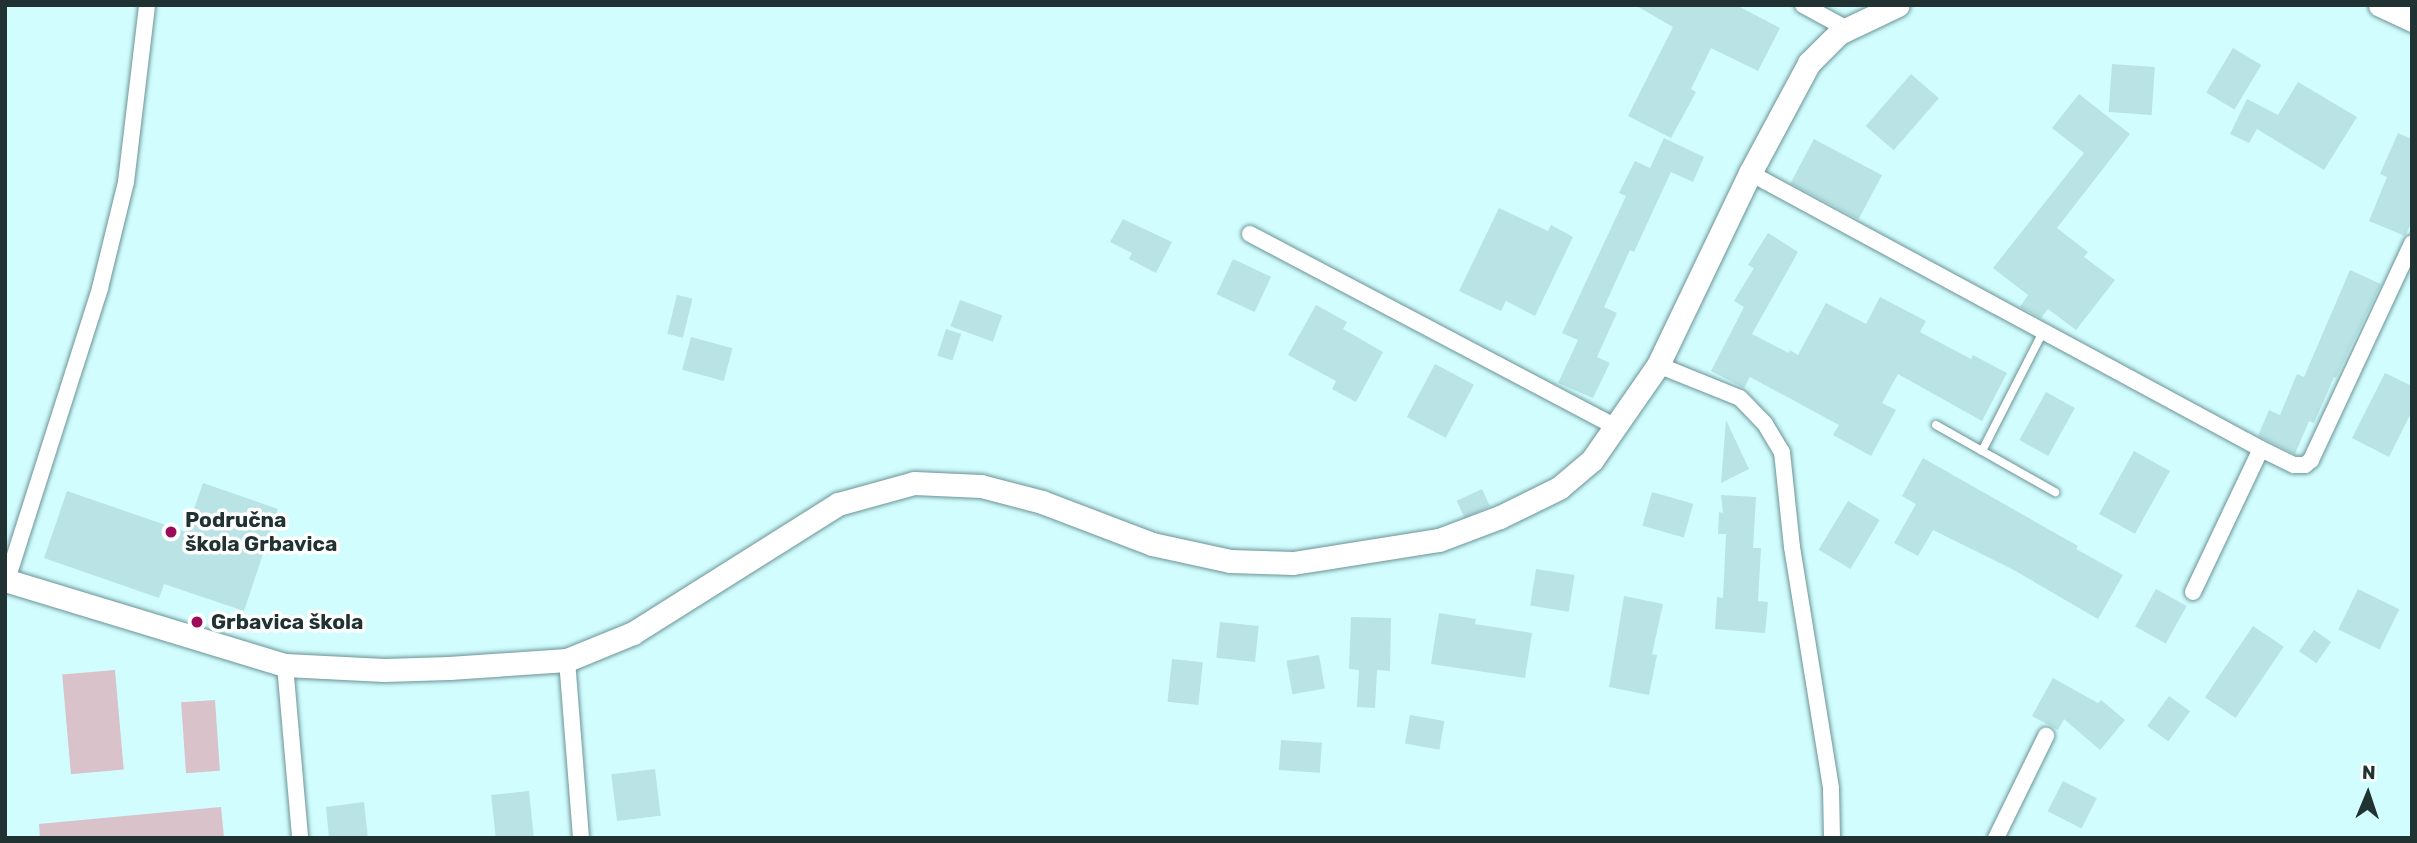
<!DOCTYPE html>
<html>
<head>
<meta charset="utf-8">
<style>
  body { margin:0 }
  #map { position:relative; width:2417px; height:843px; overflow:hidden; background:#d2fdff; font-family:Rubik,sans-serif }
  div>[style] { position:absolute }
  .green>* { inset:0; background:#d9c2c9; transform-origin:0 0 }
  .building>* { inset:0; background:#b9e3e5; transform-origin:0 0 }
  .roads { filter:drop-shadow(0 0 2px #6b9395) drop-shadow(0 0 2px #6b9395) }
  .lane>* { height:8px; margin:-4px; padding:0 4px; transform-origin:4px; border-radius:4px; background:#fff }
  .street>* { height:16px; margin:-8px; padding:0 8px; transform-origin:8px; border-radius:8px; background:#fff }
  .secondary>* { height:23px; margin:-11.5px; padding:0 11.5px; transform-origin:11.5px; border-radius:11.5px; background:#fff }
  .dots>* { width:19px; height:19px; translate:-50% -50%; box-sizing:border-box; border:4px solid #fff; border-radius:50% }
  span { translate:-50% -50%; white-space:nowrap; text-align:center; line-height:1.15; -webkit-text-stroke:7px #fff; paint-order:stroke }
  .poi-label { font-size:21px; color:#213232; font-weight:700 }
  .left { translate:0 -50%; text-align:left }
  .frame { position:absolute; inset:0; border:7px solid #213232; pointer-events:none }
  .north { position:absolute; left:2333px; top:759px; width:70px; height:70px; -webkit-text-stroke:5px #fff; paint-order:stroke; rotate:2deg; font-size:19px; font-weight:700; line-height:28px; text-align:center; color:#213232 }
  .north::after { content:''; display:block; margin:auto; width:24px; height:32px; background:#213232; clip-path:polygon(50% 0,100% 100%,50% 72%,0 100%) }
</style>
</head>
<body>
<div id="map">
  <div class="green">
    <i style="left:115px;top:670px;width:100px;height:53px;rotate:85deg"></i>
    <i style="left:215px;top:700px;width:71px;height:34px;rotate:86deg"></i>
    <i style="clip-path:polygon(221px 807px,224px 838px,40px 838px,39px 824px)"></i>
  </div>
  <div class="building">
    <i style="clip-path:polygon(1635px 5px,1736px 5px,1780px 28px,1758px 71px,1711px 48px,1691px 89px,1696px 92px,1671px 138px,1628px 116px,1673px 27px)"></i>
    <i style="left:2233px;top:48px;width:33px;height:52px;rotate:31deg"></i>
    <i style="left:2112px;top:64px;width:43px;height:48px;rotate:4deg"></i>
    <i style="left:1911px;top:74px;width:37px;height:69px;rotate:41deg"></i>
    <i style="clip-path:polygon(2298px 82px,2357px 117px,2324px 170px,2257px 129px,2249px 143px,2230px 134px,2247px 99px,2278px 115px)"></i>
    <i style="clip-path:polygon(2079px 94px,2130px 134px,2057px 228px,2088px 252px,2084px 257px,2115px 280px,2076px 330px,2048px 309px,2041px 318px,2020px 307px,2028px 295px,1993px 268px,2084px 153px,2052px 128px)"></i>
    <i style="clip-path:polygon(2398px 133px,2412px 139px,2412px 222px,2405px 236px,2369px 221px,2387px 177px,2380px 174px)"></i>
    <i style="clip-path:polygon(1664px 138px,1704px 157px,1693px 182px,1671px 172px,1634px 252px,1630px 250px,1604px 307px,1617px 313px,1597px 357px,1610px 363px,1593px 398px,1558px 383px,1578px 340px,1562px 333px,1626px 196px,1619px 193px,1635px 161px,1650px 168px)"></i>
    <i style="left:1814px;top:139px;width:77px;height:50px;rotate:28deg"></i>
    <i style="clip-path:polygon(1499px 208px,1548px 231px,1551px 225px,1573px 237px,1535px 316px,1506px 301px,1501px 311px,1459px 291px)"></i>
    <i style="clip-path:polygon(1123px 219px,1172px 242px,1156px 273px,1129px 259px,1132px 253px,1110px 242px)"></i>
    <i style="clip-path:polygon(1768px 233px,1798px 252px,1752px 334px,1789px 353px,1790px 350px,1798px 355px,1826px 303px,1866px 324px,1880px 297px,1926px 321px,1920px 332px,1971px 359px,1973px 355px,2007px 373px,1982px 421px,1898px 374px,1882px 403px,1896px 410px,1871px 456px,1833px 435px,1839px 425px,1750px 377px,1744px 388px,1711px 371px,1744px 307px,1734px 301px,1754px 268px,1748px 265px)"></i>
    <i style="left:1233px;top:259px;width:42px;height:39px;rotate:25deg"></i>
    <i style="clip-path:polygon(2350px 270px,2381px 284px,2336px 378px,2334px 377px,2314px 423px,2309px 421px,2295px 454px,2258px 436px,2269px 410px,2280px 415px,2297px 374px,2304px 377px)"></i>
    <i style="left:677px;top:295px;width:16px;height:40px;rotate:14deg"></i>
    <i style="left:960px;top:300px;width:45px;height:28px;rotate:20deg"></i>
    <i style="clip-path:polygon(1316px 305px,1347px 322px,1343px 329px,1383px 352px,1356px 402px,1332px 389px,1336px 381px,1288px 355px)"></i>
    <i style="left:946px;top:329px;width:16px;height:28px;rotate:18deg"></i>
    <i style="left:691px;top:337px;width:43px;height:34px;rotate:15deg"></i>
    <i style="left:1435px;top:364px;width:44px;height:60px;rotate:28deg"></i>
    <i style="clip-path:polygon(2385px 373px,2412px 386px,2412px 411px,2389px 457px,2352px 438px)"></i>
    <i style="left:2046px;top:392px;width:33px;height:55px;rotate:29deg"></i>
    <i style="clip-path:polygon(1726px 420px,1749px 469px,1721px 483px)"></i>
    <i style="left:2134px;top:451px;width:41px;height:72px;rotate:29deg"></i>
    <i style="clip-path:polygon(1923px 458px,2078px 546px,2076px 549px,2123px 575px,2098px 619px,2012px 569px,1933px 530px,1918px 556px,1894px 543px,1916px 504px,1902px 496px)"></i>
    <i style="clip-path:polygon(203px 483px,278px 509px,244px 611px,164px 584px,159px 598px,44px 558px,67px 491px,186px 532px)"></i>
    <i style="left:1482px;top:489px;width:19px;height:28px;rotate:65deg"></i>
    <i style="left:1652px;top:492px;width:43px;height:35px;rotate:16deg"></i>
    <i style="clip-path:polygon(1721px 495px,1756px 497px,1753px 548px,1761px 548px,1758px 601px,1768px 602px,1765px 633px,1715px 629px,1717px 597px,1723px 598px,1726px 534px,1718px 534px,1719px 512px,1723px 513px)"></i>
    <i style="left:1848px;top:501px;width:37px;height:57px;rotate:31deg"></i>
    <i style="left:1536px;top:569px;width:39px;height:37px;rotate:9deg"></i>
    <i style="left:2156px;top:589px;width:35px;height:43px;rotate:29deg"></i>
    <i style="left:2358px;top:589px;width:46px;height:45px;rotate:26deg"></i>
    <i style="clip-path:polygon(1624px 596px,1663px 604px,1652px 654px,1657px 655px,1649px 695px,1609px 687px)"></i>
    <i style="clip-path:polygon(1439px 613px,1476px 619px,1475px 624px,1532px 633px,1525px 678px,1431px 664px)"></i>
    <i style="clip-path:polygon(1351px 617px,1391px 618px,1390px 671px,1377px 670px,1375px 708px,1357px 707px,1359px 670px,1349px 669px)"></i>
    <i style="left:1220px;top:622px;width:39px;height:36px;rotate:6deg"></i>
    <i style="left:2253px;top:626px;width:37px;height:86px;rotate:34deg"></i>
    <i style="left:2314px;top:630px;width:21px;height:26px;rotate:35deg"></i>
    <i style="left:1319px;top:655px;width:34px;height:33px;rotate:80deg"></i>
    <i style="left:1172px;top:659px;width:31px;height:43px;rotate:6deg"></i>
    <i style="clip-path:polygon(2053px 678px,2098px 703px,2101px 700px,2125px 720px,2100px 750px,2064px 719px,2058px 730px,2032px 716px)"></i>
    <i style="left:2169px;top:696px;width:26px;height:37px;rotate:36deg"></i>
    <i style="left:1410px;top:715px;width:35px;height:29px;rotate:10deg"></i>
    <i style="left:1281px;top:740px;width:41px;height:30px;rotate:4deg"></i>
    <i style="left:655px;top:769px;width:47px;height:44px;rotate:83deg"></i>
    <i style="left:2063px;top:781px;width:38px;height:34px;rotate:27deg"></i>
    <i style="left:529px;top:791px;width:47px;height:38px;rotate:84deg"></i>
    <i style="clip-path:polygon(364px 802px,368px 838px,329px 838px,326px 807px)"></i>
  </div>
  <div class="roads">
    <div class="lane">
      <i style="left:1936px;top:425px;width:137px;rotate:29.4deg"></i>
      <i style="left:1982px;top:451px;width:134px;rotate:-62.9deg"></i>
    </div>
    <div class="street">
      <i style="left:1803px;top:5px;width:52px;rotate:28.5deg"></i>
      <i style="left:1750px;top:173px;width:581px;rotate:28.37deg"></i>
      <i style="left:1250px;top:234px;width:414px;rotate:27.8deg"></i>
      <i style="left:1658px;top:365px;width:88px;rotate:21.9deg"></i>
      <i style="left:1740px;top:398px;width:36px;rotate:46deg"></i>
      <i style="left:1765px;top:424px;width:33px;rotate:59deg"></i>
      <i style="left:1782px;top:452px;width:96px;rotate:84deg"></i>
      <i style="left:1792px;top:547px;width:245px;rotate:80.8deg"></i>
      <i style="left:1831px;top:789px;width:49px;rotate:88.8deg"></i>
      <i style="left:7px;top:580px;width:306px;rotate:-72.3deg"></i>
      <i style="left:100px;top:288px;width:109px;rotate:-76.2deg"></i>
      <i style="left:126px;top:182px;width:178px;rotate:-83.2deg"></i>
      <i style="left:2193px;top:592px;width:158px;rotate:-64.6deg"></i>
      <i style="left:2261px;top:449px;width:37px;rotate:26deg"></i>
      <i style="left:2294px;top:465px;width:11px"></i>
      <i style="left:2305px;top:465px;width:8px;rotate:-40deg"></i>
      <i style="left:2311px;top:460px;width:239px;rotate:-65deg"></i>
      <i style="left:567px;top:660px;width:179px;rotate:85.5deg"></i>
      <i style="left:285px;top:665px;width:174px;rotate:85deg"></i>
      <i style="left:1996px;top:838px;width:114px;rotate:-63.9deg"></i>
    </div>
    <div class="secondary">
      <i style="left:2380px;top:5px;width:35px;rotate:25deg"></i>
      <i style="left:5px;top:580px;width:293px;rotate:16.9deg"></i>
      <i style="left:285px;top:665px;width:99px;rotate:2.9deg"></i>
      <i style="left:384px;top:670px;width:65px;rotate:-1.8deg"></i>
      <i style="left:449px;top:668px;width:118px;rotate:-3.9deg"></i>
      <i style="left:567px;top:660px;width:71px;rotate:-22.2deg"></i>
      <i style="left:633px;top:633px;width:242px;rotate:-32.2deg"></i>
      <i style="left:838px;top:504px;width:79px;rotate:-15.4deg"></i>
      <i style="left:914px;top:483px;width:67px;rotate:2.6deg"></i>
      <i style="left:981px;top:486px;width:63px;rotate:14.7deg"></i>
      <i style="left:1042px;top:502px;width:118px;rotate:20.9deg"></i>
      <i style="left:1152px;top:544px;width:80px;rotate:12.3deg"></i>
      <i style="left:1230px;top:561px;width:63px;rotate:1.8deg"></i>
      <i style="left:1293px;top:563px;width:148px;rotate:-9deg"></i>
      <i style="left:1439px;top:540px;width:65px;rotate:-20.7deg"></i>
      <i style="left:1500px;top:517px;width:66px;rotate:-26.2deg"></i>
      <i style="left:1559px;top:488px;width:43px;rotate:-40.3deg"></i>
      <i style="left:1592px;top:460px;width:116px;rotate:-55.2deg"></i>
      <i style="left:1658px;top:365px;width:213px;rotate:-64.4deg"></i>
      <i style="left:1750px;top:173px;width:125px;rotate:-61.8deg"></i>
      <i style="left:1809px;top:63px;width:42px;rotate:-45deg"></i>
      <i style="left:1839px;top:33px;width:65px;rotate:-25.4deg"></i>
    </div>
  </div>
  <div class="dots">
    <i style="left:171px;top:532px;background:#9d0c58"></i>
    <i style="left:197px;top:622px;background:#9d0c58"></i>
  </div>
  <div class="poi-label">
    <span class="left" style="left:185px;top:532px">Područna<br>škola Grbavica</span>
    <span class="left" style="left:211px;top:622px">Grbavica škola</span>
  </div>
  <div class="frame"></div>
  <div class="north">N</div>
</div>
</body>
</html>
